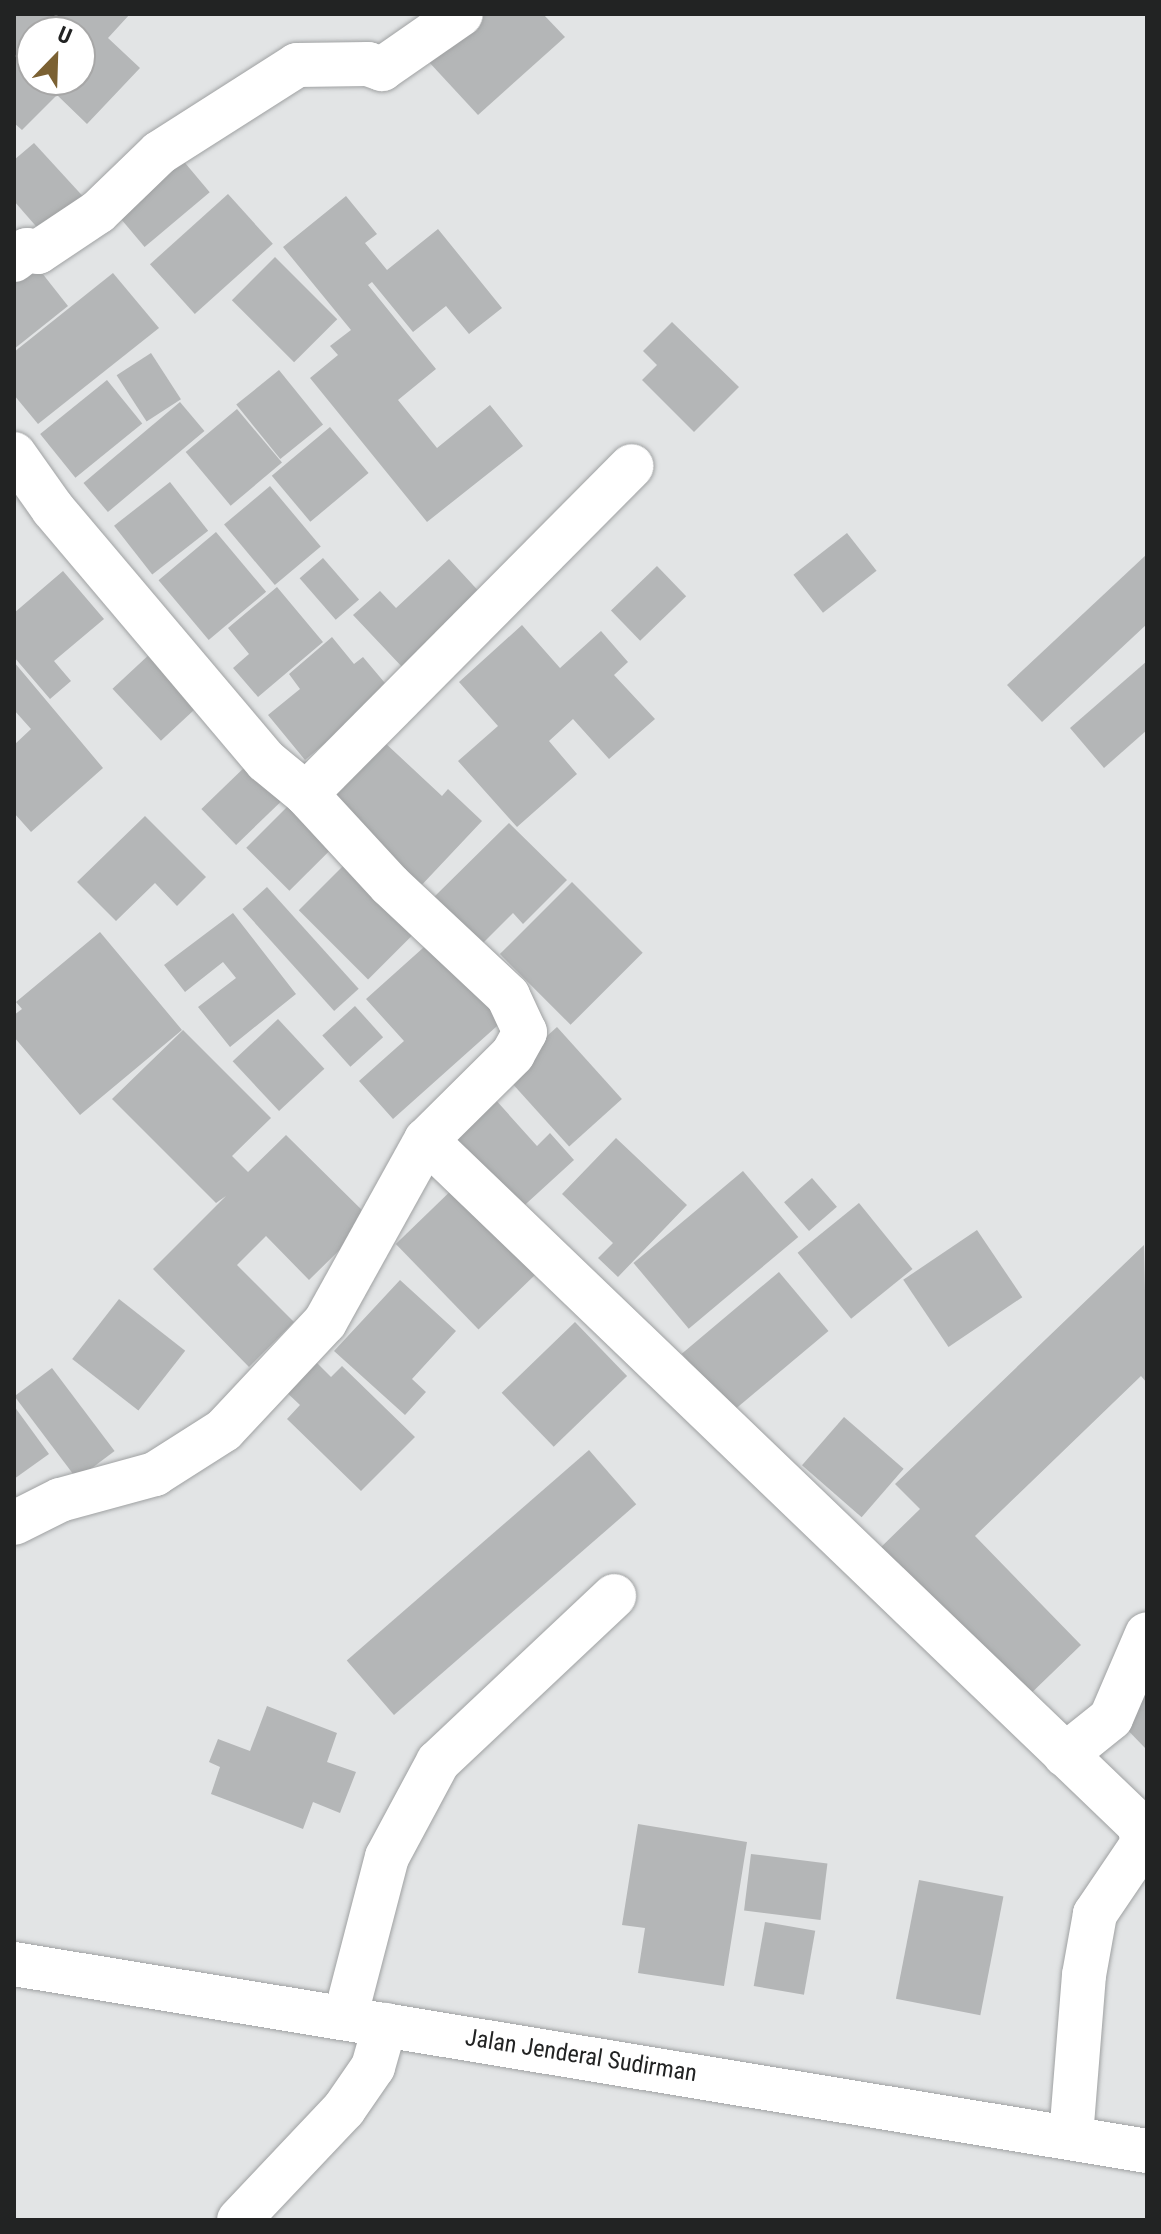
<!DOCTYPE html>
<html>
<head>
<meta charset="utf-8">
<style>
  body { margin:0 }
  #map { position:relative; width:1161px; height:2234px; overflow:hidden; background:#e2e4e5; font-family:"Roboto Condensed",sans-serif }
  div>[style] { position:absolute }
  .building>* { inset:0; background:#b4b6b7; transform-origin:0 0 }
  .roads { filter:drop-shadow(0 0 2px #9fa1a2) drop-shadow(0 0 2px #9fa1a2) }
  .minor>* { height:44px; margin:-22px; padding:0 22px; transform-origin:22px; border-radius:22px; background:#fff }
  .major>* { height:44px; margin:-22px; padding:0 22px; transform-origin:22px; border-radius:22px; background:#fff }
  span { translate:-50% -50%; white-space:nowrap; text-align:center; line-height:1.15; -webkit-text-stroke:7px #fff; paint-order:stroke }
  .street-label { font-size:24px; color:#222323 }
  .frame { position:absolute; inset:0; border:16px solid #222323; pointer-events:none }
  .north { position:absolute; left:16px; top:16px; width:80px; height:80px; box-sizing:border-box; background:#fff; border:2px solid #a7a7a7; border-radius:50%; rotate:23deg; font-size:22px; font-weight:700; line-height:32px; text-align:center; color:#222323 }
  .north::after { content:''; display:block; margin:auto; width:28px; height:36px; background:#7b6133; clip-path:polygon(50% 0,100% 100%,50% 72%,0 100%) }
</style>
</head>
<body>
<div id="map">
  <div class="building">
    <i style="clip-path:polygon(evenodd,14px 14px,130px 14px,108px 38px,140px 68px,87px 124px,57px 95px,22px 130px,14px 123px,14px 14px,32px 32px,80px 32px,80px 80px,32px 80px,32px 32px)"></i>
    <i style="clip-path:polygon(480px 14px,543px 14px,565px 37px,478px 115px,428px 61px)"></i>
    <i style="clip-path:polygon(34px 143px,89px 203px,48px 240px,14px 201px,14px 160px)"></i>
    <i style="left:175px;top:151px;width:54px;height:85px;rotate:50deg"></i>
    <i style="left:228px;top:194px;width:67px;height:105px;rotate:48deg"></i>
    <i style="clip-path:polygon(346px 196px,377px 234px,365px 243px,387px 270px,438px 229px,502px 308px,469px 334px,446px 306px,413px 332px,372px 282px,368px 285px,436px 369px,398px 400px,437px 448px,490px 405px,523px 446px,427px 522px,310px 378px,338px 355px,330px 346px,351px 330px,283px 247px)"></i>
    <i style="clip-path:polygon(27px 254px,68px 306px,14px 349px,14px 264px)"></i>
    <i style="left:275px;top:257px;width:88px;height:61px;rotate:45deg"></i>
    <i style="clip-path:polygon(113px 273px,159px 328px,38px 424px,14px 395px,14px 352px)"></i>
    <i style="clip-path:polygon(672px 322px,739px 387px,694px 432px,642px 380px,657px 365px,643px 351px)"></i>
    <i style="left:151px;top:353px;width:55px;height:41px;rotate:57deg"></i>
    <i style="left:279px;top:370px;width:70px;height:55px;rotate:51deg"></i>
    <i style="left:107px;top:380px;width:56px;height:86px;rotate:51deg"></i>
    <i style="left:180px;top:402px;width:38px;height:126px;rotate:50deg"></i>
    <i style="left:237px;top:409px;width:70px;height:67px;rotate:50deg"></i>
    <i style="left:330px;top:427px;width:60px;height:76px;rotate:50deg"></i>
    <i style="left:170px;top:482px;width:62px;height:71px;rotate:52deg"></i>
    <i style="left:270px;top:486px;width:79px;height:60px;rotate:50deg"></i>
    <i style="left:216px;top:532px;width:78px;height:75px;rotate:50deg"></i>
    <i style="left:847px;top:533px;width:48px;height:68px;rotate:52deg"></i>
    <i style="clip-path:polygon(1147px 554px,1147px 624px,1042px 722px,1007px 685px)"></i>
    <i style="left:323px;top:558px;width:55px;height:31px;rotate:49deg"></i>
    <i style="clip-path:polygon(449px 559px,484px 597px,404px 669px,353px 615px,380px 591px,396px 608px)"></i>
    <i style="left:657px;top:566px;width:42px;height:64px;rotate:46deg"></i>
    <i style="clip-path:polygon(63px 571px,104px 619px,54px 661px,71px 681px,50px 699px,14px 657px,14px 613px)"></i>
    <i style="clip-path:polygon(277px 587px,323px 642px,258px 697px,233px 668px,249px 654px,228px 628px)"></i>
    <i style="clip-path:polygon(522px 625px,560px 668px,601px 631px,628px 662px,614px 675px,655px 719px,609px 759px,573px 719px,549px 741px,577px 774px,517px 827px,458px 761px,498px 726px,459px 682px)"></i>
    <i style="clip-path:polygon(332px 637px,354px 664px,363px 657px,390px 689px,305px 760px,268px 715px,300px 689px,289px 674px)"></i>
    <i style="left:152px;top:652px;width:71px;height:54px;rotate:47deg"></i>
    <i style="clip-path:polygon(1147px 661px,1147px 730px,1104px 768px,1070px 728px)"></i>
    <i style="clip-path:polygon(14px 662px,103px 768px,31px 832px,14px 813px,14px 745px,31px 729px,14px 710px)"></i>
    <i style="clip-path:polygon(383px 741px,442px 796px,448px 789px,482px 821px,417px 890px,325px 804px)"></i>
    <i style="left:251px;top:761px;width:50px;height:69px;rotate:46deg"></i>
    <i style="left:300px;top:794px;width:61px;height:76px;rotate:45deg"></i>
    <i style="clip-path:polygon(145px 816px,206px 877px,177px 906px,155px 883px,116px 921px,77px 882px)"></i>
    <i style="clip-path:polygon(509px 823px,567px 880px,523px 924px,513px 913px,480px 946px,433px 898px)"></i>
    <i style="left:349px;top:860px;width:98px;height:71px;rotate:45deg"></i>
    <i style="left:572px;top:882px;width:100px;height:102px;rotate:45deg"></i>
    <i style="left:267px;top:887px;width:137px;height:33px;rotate:48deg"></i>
    <i style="clip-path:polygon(233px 913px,296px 994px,230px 1047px,198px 1007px,236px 978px,223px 962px,185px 992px,164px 965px)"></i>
    <i style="clip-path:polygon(100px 932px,182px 1030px,80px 1115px,14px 1037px,14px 1015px,22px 1009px,16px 1002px)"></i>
    <i style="clip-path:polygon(433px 939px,506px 1018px,393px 1119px,359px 1081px,404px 1041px,366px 999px)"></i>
    <i style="left:355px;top:1006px;width:42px;height:44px;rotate:48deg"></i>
    <i style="left:278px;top:1019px;width:68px;height:62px;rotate:47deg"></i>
    <i style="left:557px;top:1027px;width:97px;height:71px;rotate:48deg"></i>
    <i style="clip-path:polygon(183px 1030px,271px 1118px,232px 1156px,248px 1172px,286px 1135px,371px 1219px,309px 1280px,266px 1236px,237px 1265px,294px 1322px,249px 1367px,153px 1269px,226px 1196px,216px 1203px,112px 1099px)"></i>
    <i style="clip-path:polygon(494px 1098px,537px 1146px,550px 1133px,574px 1160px,516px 1213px,449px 1139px)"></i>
    <i style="clip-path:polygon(616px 1138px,687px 1205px,618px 1277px,598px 1258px,613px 1243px,562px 1194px)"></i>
    <i style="left:743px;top:1171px;width:86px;height:143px;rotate:50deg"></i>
    <i style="left:812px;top:1178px;width:38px;height:37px;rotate:49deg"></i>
    <i style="left:462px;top:1180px;width:119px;height:92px;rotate:46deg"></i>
    <i style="left:859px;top:1203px;width:85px;height:79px;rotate:51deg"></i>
    <i style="left:977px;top:1230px;width:81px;height:89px;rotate:56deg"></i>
    <i style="clip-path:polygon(1144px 1245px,1147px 1383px,1141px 1376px,975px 1536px,1081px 1645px,1021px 1703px,876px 1552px,920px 1509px,895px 1484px)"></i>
    <i style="left:779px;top:1272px;width:77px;height:127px;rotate:50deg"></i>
    <i style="clip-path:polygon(400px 1280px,456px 1331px,412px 1379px,426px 1392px,405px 1415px,334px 1351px)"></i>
    <i style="left:119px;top:1299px;width:84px;height:76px;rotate:38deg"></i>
    <i style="left:575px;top:1322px;width:75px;height:102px;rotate:46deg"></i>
    <i style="clip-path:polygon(313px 1359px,331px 1377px,342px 1366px,415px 1437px,361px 1491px,287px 1419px,300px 1405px,283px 1389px)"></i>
    <i style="left:52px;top:1368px;width:104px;height:47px;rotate:53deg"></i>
    <i style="clip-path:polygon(14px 1406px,49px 1454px,14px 1479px)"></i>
    <i style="left:844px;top:1417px;width:79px;height:64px;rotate:41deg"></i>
    <i style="left:589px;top:1450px;width:72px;height:321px;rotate:49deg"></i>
    <i style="clip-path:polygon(1147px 1687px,1147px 1750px,1115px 1717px)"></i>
    <i style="clip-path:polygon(267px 1706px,337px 1733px,327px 1762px,356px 1772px,340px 1813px,313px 1802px,303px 1829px,211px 1794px,220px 1767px,209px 1762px,218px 1739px,250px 1751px)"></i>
    <i style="clip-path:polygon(638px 1824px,747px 1842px,724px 1986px,638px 1973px,645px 1928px,622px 1925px)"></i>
    <i style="left:751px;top:1854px;width:77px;height:57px;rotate:7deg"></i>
    <i style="left:919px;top:1880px;width:86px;height:121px;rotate:11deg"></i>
    <i style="left:765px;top:1922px;width:51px;height:65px;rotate:10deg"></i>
  </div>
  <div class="roads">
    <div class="minor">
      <i style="left:14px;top:260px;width:16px;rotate:-38deg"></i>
      <i style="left:27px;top:250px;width:11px;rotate:10deg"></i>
      <i style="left:38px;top:252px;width:72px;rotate:-33.7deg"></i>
      <i style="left:98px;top:212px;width:85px;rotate:-44deg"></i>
      <i style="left:159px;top:153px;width:164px;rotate:-32.5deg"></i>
      <i style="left:297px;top:65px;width:71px;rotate:-0.8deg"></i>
      <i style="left:368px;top:64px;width:15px;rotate:20deg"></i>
      <i style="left:382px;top:69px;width:96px;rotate:-34.8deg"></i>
      <i style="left:14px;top:454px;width:67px;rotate:54.7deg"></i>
      <i style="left:53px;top:509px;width:330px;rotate:49.8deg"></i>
      <i style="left:266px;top:761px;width:52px;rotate:39.5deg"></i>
      <i style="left:306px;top:794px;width:124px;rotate:47.3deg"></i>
      <i style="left:390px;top:885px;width:162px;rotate:43.2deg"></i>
      <i style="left:508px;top:996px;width:40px;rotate:65deg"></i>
      <i style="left:525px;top:1032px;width:25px;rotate:119deg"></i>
      <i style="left:513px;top:1054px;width:122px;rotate:135.3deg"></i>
      <i style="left:426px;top:1140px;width:208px;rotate:119deg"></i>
      <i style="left:325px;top:1322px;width:148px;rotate:133.1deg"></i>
      <i style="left:224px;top:1430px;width:82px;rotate:147.5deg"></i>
      <i style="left:155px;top:1474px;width:98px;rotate:164.7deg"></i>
      <i style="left:60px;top:1500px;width:51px;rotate:153.4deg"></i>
      <i style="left:306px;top:794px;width:462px;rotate:-45.2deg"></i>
      <i style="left:426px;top:1140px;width:989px;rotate:43.85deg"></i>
      <i style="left:1139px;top:1825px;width:18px;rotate:77deg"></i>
      <i style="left:1143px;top:1843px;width:86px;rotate:124.1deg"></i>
      <i style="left:1095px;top:1914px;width:62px;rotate:100.2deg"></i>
      <i style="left:1084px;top:1975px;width:163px;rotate:94.6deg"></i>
      <i style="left:1065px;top:1755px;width:59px;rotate:-38.8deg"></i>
      <i style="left:1111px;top:1718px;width:91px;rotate:-66.8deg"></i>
      <i style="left:345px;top:2018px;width:166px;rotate:-75.4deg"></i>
      <i style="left:387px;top:1857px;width:108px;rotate:-61.8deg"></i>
      <i style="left:438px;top:1762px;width:242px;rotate:-43.3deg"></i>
      <i style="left:239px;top:2220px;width:153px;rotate:-46.6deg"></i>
      <i style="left:344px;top:2109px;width:51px;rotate:-55.4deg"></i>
      <i style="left:373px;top:2067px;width:44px;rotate:-74.1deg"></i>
    </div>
    <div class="major">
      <i style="left:14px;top:1964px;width:1148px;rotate:9.37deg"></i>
    </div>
  </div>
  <div class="street-label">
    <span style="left:581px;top:2056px;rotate:9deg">Jalan Jenderal Sudirman</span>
  </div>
  <div class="frame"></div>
  <div class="north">U</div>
</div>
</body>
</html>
